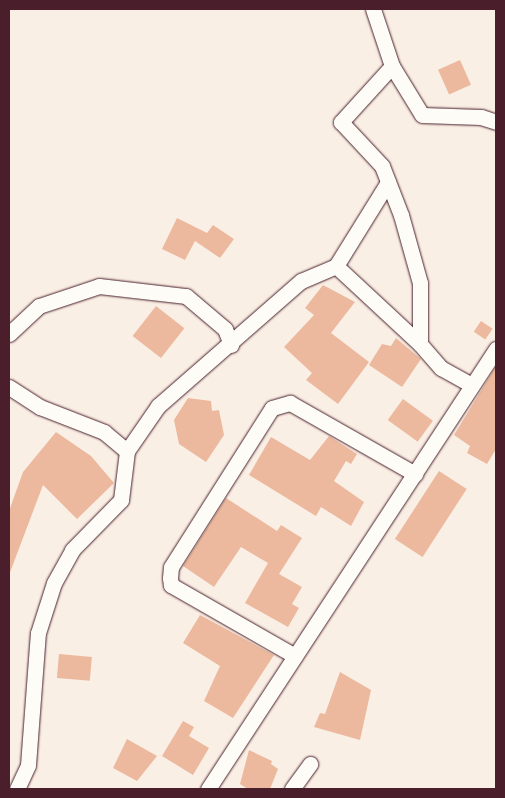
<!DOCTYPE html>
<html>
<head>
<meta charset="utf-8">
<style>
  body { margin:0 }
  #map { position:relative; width:505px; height:798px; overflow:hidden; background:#faefe5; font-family:"Gochi Hand",sans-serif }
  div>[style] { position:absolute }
  .building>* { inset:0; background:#ecb99e; transform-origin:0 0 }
  .roads { filter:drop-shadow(0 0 1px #4a1f2b) drop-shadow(0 0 1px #4a1f2b) }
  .street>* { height:15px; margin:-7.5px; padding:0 7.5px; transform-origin:7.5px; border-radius:7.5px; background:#fdfcf7 }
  span { translate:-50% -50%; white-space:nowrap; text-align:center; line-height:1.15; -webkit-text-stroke:4px #fdfcf7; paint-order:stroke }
  .frame { position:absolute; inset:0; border:10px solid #4a1f2b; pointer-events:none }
</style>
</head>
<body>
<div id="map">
  <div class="building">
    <i style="left:460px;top:60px;width:27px;height:24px;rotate:66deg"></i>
    <i style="clip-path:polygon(177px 218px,207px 233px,213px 225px,234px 239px,220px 258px,195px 241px,185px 260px,162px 249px)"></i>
    <i style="clip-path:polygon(323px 285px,355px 302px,331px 333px,369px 362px,338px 404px,306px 380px,312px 373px,284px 347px,314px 315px,305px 308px)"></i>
    <i style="left:156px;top:306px;width:36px;height:38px;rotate:38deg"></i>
    <i style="left:481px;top:321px;width:14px;height:13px;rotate:34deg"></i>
    <i style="clip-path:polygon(396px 338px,421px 359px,402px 387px,369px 365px,382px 344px,391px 346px)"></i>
    <i style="clip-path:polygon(496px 366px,496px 449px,487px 464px,467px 453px,470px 446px,454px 435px)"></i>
    <i style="clip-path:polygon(188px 398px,211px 401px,212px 411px,219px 410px,224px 435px,206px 462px,179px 444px,174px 420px)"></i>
    <i style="left:403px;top:399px;width:37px;height:26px;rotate:36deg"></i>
    <i style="clip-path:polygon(56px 432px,91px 456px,114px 483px,77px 519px,43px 485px,9px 575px,9px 511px,23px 472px)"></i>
    <i style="clip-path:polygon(329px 436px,357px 454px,351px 464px,346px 461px,334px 481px,364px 502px,351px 526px,321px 507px,316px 516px,249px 475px,271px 437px,310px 460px)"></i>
    <i style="left:439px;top:471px;width:33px;height:81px;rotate:33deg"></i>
    <i style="clip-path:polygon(226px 498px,277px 531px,281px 525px,302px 538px,279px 574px,302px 587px,292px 604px,299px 608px,288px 627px,245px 603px,268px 563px,241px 547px,214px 587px,183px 566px)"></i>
    <i style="clip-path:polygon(200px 615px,274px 655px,233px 718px,204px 701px,220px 666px,183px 643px)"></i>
    <i style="left:59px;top:654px;width:33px;height:24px;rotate:5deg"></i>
    <i style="clip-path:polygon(340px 672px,371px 690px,360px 740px,314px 727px,320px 713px,325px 714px)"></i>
    <i style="clip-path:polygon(183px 721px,194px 727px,189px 736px,209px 748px,193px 775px,162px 756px)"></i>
    <i style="clip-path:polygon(127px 739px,157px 756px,137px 781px,113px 768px)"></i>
    <i style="clip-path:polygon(249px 750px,272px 761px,271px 764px,278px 769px,270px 789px,248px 789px,240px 784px)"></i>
  </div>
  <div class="roads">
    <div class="street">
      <i style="left:373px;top:9px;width:60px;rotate:71.6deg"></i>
      <i style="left:392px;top:66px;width:57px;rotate:58.5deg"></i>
      <i style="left:422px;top:115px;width:59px;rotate:1.9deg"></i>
      <i style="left:481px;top:117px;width:16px;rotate:18deg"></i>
      <i style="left:392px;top:66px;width:76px;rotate:132.3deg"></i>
      <i style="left:341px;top:122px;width:60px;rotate:47deg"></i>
      <i style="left:382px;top:166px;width:53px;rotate:68.8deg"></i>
      <i style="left:401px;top:215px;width:71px;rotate:74.4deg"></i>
      <i style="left:420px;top:283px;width:61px;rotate:90deg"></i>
      <i style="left:420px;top:344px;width:32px;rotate:49deg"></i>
      <i style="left:441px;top:368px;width:35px;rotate:29deg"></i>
      <i style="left:336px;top:266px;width:99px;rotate:-58.2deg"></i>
      <i style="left:9px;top:334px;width:41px;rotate:-43deg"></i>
      <i style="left:39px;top:306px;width:63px;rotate:-18.4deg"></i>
      <i style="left:99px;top:286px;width:88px;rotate:6.6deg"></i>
      <i style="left:186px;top:296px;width:51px;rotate:40.2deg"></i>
      <i style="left:225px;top:329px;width:17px;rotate:69deg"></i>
      <i style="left:9px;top:387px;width:37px;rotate:33deg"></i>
      <i style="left:40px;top:407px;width:69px;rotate:21.3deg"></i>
      <i style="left:104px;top:432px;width:30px;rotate:40deg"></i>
      <i style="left:295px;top:656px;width:143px;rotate:-150.2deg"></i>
      <i style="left:171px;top:585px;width:7px;rotate:-98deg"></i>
      <i style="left:170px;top:578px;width:11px;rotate:-85deg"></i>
      <i style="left:171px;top:567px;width:188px;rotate:-57.6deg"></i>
      <i style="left:272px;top:408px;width:19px;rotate:-16deg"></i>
      <i style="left:290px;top:403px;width:144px;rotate:29.6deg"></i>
      <i style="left:17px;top:789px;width:26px;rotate:-65deg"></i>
      <i style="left:28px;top:765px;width:132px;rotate:-85.7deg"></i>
      <i style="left:38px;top:633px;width:52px;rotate:-72.3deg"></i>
      <i style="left:54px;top:583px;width:38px;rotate:-61deg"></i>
      <i style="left:72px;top:550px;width:70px;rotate:-45.6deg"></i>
      <i style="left:121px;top:500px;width:49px;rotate:-83deg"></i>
      <i style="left:127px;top:451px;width:55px;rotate:-55.4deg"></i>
      <i style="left:158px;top:406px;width:190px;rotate:-41.2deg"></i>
      <i style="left:301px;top:281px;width:38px;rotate:-23deg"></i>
      <i style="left:336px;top:266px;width:115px;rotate:42.9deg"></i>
      <i style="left:208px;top:789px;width:526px;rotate:-56.79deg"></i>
      <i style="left:292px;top:789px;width:31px;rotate:-54deg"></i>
    </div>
  </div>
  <div class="frame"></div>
</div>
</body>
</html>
